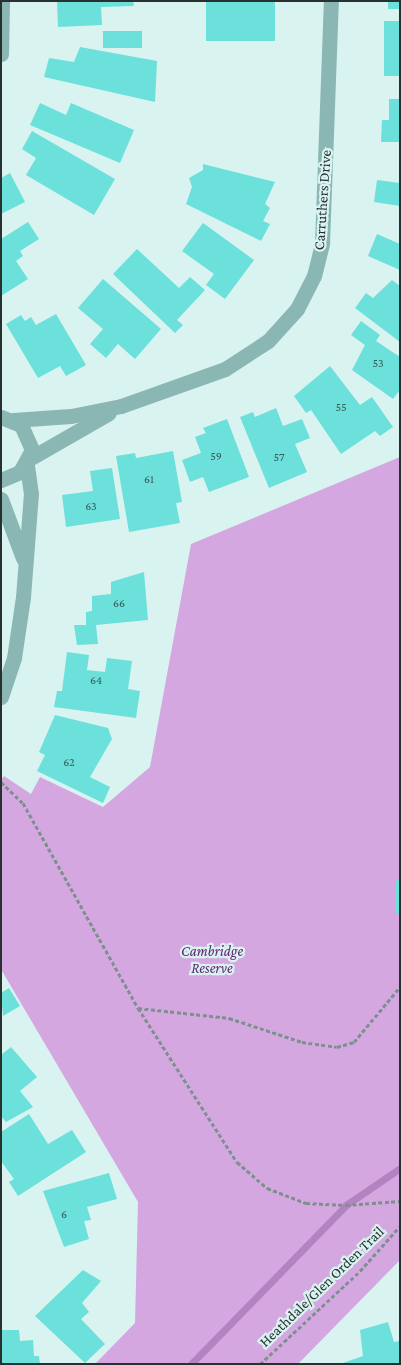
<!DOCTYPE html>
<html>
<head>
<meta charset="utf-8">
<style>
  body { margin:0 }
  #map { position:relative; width:401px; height:1365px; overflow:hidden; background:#d9f3f1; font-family:"Crimson Pro",serif }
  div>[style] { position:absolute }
  .green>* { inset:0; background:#d4a7e1 }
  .stream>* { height:7px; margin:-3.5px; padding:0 3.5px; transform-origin:3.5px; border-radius:3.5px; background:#b382c1 }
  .building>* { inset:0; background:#6ce0da; transform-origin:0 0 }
  .path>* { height:3px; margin-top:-1.5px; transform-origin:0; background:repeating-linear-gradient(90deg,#7e908e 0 4px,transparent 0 6.5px) }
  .minor>* { height:15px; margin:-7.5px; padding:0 7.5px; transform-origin:7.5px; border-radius:7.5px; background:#8ab7b4 }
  span { translate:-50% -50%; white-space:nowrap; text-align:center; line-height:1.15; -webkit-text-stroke:4.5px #d9f3f1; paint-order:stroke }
  .number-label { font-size:12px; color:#385d5a }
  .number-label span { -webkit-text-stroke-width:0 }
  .street-label { font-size:15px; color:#273130 }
  .park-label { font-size:15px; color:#622572; font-style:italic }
  .frame { position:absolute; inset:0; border:2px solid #273130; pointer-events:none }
</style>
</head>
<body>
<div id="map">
  <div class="green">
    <i style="clip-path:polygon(400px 457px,400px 1260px,298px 1364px,95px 1364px,135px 1323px,138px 1202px,2px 971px,1px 780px,4px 776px,31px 794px,40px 777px,103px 807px,150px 767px,191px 544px)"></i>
  </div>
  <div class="stream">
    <i style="left:191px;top:1364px;width:222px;rotate:-45.7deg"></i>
    <i style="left:346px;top:1205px;width:65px;rotate:-34.4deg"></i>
  </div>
  <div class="building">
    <i style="clip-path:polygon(57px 1px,133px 1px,134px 6px,101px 7px,102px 25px,58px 27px)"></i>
    <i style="left:206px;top:1px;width:69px;height:40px"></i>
    <i style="left:388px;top:1px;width:12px;height:8px"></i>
    <i style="left:384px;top:21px;width:16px;height:55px"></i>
    <i style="left:103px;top:31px;width:39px;height:17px"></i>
    <i style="clip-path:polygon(80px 47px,157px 61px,155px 102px,44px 77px,49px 58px,74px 62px)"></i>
    <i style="clip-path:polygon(389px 99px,400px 99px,400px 142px,381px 142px,382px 120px,389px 120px)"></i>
    <i style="clip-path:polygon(40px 103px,66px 115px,71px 103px,134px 130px,120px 163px,30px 125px)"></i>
    <i style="clip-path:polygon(32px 131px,115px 179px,94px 215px,26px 175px,36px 158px,22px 149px)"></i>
    <i style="clip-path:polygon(203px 164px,275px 182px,265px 204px,270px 208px,263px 221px,270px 224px,261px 241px,186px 204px,192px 187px,189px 178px,203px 170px)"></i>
    <i style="clip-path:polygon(10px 173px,25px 202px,1px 214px,1px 178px)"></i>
    <i style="clip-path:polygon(377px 180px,400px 183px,400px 206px,374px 202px)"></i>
    <i style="clip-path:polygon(28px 222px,39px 239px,20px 251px,23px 256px,16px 261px,28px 279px,1px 296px,1px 239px)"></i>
    <i style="clip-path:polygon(203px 223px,254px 260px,225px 299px,206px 285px,214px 274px,182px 251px)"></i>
    <i style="clip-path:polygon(377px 234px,400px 244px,400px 270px,368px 256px)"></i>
    <i style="clip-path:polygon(137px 249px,179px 288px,190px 277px,205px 290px,177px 320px,183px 325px,175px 333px,113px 274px)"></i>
    <i style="clip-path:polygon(103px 279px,161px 329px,135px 359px,118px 344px,106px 358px,90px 344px,103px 329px,78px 308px)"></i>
    <i style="clip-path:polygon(392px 280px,400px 286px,400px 342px,355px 308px,366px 293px,373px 298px)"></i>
    <i style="clip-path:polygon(56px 314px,86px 365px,66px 376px,60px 366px,38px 378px,6px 324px,21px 315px,25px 321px,31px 317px,36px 325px)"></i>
    <i style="clip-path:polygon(361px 321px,380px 335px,376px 341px,400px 357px,400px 390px,393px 399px,352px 370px,365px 345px,351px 335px)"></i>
    <i style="clip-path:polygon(330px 366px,360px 405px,372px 397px,393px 427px,380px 436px,375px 431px,341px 454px,311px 410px,306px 413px,294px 396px)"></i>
    <i style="clip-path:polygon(276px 408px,283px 426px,302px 419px,310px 438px,295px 444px,307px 472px,269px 488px,240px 417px,253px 412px,255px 417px)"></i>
    <i style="clip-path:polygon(227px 419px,249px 477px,209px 492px,203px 477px,190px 482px,182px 460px,201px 453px,195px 437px,206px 433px,203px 428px)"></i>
    <i style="clip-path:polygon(173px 451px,182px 502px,176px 503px,180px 523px,129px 532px,116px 456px,135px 453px,136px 458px)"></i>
    <i style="clip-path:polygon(112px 468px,120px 519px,66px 527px,62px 495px,93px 491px,90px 471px)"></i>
    <i style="clip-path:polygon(144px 572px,148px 620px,96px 625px,98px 644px,77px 645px,74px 625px,86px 625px,86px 612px,92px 611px,92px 596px,111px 594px,111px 582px)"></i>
    <i style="clip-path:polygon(67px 652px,89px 655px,87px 670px,105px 672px,107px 658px,132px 661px,128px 689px,140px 691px,136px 718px,54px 707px,57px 691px,62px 691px)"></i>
    <i style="clip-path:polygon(55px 715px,108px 728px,112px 739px,90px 777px,110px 787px,103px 803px,37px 771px,45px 755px,39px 752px)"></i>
    <i style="clip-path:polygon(400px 877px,400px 914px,395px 914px,395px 883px)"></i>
    <i style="clip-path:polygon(9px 988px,20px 1006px,3px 1016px,1px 993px)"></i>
    <i style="clip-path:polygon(11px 1047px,37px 1077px,20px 1091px,33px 1107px,6px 1122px,1px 1116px,1px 1055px)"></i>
    <i style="clip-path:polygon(29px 1114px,48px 1144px,72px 1130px,86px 1152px,18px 1196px,9px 1182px,14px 1179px,1px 1161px,1px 1132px)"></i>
    <i style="clip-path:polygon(109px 1173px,117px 1199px,87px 1207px,91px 1220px,84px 1221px,89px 1239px,64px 1247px,43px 1191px)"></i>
    <i style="clip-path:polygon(83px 1270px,101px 1281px,82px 1303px,89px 1312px,81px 1319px,105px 1344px,85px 1363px,35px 1316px)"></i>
    <i style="clip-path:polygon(388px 1322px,394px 1342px,400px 1341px,400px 1364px,340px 1364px,363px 1356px,360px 1330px)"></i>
    <i style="clip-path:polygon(1px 1330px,19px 1330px,20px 1341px,33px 1340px,34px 1356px,39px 1356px,40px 1364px,1px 1364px)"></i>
  </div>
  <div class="path">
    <i style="left:1px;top:782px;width:30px;rotate:44deg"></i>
    <i style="left:23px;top:803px;width:235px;rotate:60.7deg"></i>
    <i style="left:138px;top:1008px;width:183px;rotate:57.3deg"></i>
    <i style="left:237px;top:1162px;width:40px;rotate:41deg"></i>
    <i style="left:267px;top:1188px;width:42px;rotate:21deg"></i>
    <i style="left:306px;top:1203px;width:40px;rotate:2.9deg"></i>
    <i style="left:346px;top:1205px;width:54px;rotate:-4.2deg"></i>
    <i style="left:138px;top:1008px;width:92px;rotate:6.3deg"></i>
    <i style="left:229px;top:1018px;width:77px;rotate:18.2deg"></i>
    <i style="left:302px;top:1042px;width:35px;rotate:8deg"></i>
    <i style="left:337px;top:1047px;width:18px;rotate:-16deg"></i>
    <i style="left:354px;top:1042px;width:72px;rotate:-50.1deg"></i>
    <i style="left:260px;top:1364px;width:137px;rotate:-42.9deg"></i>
    <i style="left:360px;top:1271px;width:60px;rotate:-48.4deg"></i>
  </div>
  <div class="minor">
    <i style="left:1px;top:54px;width:53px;rotate:-88.9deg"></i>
    <i style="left:1px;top:417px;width:22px;rotate:22deg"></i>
    <i style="left:21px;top:425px;width:27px;rotate:66deg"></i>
    <i style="left:32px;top:450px;width:25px;rotate:119deg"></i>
    <i style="left:20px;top:472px;width:21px;rotate:157deg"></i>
    <i style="left:13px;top:420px;width:58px;rotate:-3.9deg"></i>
    <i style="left:71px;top:416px;width:51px;rotate:-11.3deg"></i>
    <i style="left:121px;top:406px;width:110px;rotate:-19.6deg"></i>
    <i style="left:225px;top:369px;width:51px;rotate:-33.1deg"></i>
    <i style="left:268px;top:341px;width:43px;rotate:-47.8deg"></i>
    <i style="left:297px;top:309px;width:37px;rotate:-63deg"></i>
    <i style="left:314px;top:276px;width:34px;rotate:-76deg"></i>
    <i style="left:322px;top:243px;width:242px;rotate:-87.9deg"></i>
    <i style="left:29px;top:459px;width:92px;rotate:-29.9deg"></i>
    <i style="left:1px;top:499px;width:63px;rotate:69.6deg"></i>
    <i style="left:1px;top:697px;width:41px;rotate:-71.6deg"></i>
    <i style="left:14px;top:658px;width:62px;rotate:-81.6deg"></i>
    <i style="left:23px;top:597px;width:103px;rotate:-85.6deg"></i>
    <i style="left:31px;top:494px;width:30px;rotate:-98deg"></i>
  </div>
  <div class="number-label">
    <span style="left:378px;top:364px">53</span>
    <span style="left:341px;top:408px">55</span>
    <span style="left:216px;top:457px">59</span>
    <span style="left:279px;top:458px">57</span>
    <span style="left:149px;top:480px">61</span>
    <span style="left:91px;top:507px">63</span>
    <span style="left:119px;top:604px">66</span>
    <span style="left:96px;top:681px">64</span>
    <span style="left:69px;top:763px">62</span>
    <span style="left:64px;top:1215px">6</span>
  </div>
  <div class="street-label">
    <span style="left:323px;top:200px;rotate:-86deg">Carruthers Drive</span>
    <span style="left:322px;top:1287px;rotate:-44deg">Heathdale/Glen Orden Trail</span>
  </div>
  <div class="park-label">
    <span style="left:212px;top:960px">Cambridge<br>Reserve</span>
  </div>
  <div class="frame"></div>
</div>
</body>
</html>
